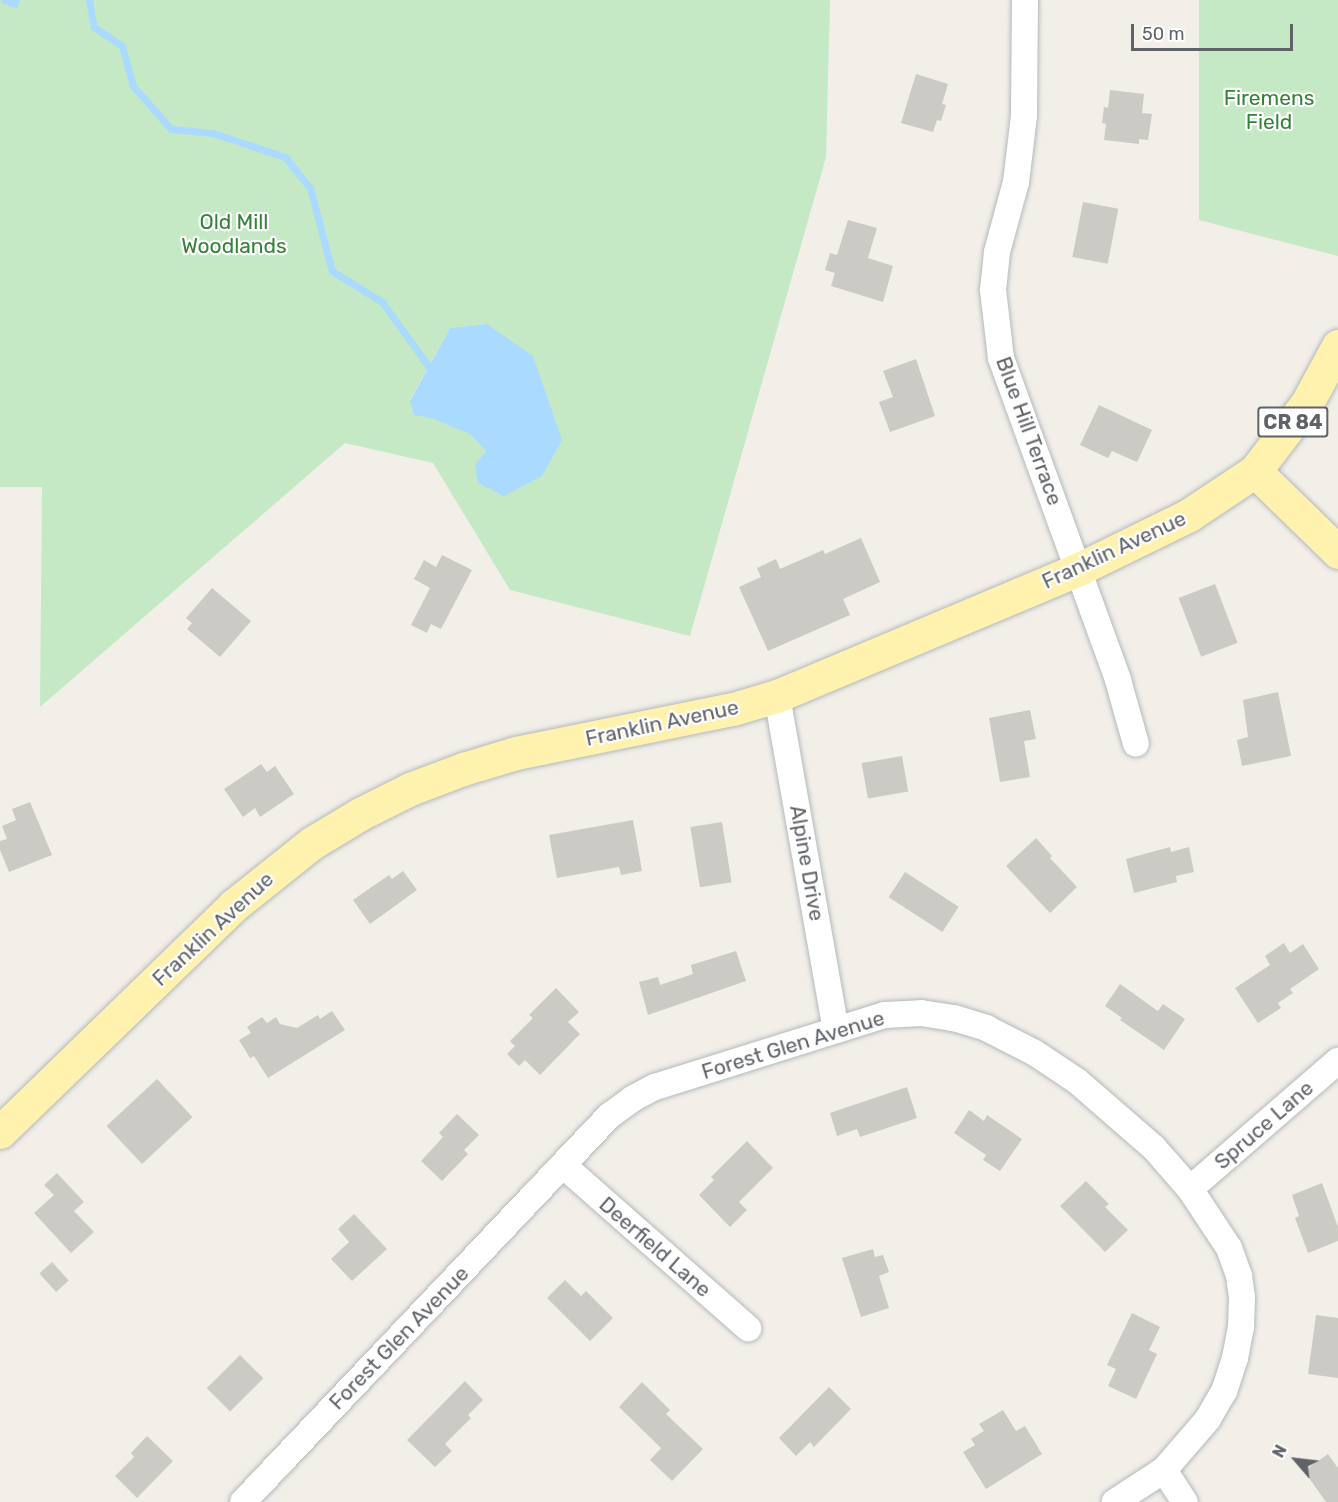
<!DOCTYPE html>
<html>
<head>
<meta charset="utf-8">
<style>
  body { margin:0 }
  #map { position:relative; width:1338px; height:1502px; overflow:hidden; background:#f1efe8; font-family:Rubik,sans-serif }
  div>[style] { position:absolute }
  .green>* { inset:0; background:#c5e8c5 }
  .water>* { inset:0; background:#aadaff }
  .stream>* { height:7px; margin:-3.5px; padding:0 3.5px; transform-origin:3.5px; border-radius:3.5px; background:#aadaff }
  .building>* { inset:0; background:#cccac5; transform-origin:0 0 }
  .roads { filter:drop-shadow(0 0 2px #b5b8bc) drop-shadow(0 0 2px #b5b8bc) }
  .minor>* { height:26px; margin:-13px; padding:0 13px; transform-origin:13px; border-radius:13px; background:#fff }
  .major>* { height:33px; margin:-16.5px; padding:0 16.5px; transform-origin:16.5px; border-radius:16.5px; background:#fff2af }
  span { translate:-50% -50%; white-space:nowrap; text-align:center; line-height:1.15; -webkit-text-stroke:4.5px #fff; paint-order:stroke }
  .shield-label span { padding:2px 4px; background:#fff; border:2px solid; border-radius:4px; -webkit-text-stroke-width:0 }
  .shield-label { font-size:20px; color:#5f6368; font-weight:700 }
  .park-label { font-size:21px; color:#348238 }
  .street-label { font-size:21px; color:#5f6368 }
  .north { position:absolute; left:1266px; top:1430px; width:60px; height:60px; -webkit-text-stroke:4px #fff; paint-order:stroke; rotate:298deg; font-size:16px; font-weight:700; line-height:24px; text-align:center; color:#5f6368 }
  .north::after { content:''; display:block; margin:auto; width:21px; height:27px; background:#5f6368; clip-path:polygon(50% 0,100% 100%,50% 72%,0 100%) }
  .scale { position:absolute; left:1131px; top:24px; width:162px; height:27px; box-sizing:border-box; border:3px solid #5f6368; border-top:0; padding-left:8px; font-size:18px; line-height:21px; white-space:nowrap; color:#5f6368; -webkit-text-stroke:4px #fff; paint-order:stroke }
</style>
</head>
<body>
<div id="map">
  <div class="green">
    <i style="clip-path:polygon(evenodd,0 0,830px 0,826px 157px,690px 636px,510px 590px,433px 463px,345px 443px,40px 707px,42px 487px,0 487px,0 0,487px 324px,505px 496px,486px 451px,470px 433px,431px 418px,410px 400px,450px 328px,487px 324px)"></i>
    <i style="clip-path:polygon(1199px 0,1338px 0,1338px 256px,1199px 220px)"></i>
  </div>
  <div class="water">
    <i style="clip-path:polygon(487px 324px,533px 356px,562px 440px,542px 476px,504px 496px,478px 483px,475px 465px,486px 451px,470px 434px,431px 418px,414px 415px,410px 401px,450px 328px)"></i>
  </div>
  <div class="stream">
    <i style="left:4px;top:0;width:11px;rotate:22deg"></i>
    <i style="left:14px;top:4px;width:4px;rotate:-63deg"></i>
    <i style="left:89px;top:0;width:27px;rotate:80deg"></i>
    <i style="left:94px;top:27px;width:34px;rotate:34deg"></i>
    <i style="left:122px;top:46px;width:41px;rotate:74.6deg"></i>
    <i style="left:133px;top:86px;width:57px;rotate:48.5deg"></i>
    <i style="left:171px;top:129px;width:42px;rotate:5.4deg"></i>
    <i style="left:213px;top:133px;width:76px;rotate:18.4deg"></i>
    <i style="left:285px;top:157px;width:40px;rotate:51deg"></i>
    <i style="left:310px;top:188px;width:86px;rotate:75.2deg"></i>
    <i style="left:332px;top:271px;width:59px;rotate:31.8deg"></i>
    <i style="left:382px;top:302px;width:80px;rotate:54.1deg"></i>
  </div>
  <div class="building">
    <i style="clip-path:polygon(916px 74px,948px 84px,942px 104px,946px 105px,941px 121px,937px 120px,933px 132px,901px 123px)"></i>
    <i style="clip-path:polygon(1110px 90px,1144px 94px,1142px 113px,1152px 114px,1148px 140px,1139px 139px,1139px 144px,1104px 140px,1106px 124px,1102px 123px,1104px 107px,1108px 108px)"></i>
    <i style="left:1083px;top:202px;width:36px;height:56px;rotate:11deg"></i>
    <i style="clip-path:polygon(848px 220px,877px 228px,868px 258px,893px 266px,883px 302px,831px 286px,835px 273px,825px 270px,830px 253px,837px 255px)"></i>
    <i style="clip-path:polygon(916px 359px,935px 416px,890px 432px,879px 402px,893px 397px,883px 371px)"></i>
    <i style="clip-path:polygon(1099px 405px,1152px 430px,1137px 462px,1112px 451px,1108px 458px,1080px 445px)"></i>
    <i style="clip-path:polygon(861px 538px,880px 582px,843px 599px,850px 615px,768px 651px,739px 587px,761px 577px,757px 568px,776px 559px,780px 569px,823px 550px,825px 554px)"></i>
    <i style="clip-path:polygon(442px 555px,472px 570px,441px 629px,431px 624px,427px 633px,411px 625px,430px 588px,414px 579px,424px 560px,436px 567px)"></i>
    <i style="left:1215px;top:584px;width:63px;height:39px;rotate:69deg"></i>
    <i style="clip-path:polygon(212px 588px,251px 621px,220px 657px,187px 629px,192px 623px,186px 618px)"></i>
    <i style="clip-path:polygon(1278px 692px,1291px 756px,1242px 766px,1237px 740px,1248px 737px,1243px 700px)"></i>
    <i style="clip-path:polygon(1030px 710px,1036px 739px,1024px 741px,1030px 777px,1000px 782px,989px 718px)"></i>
    <i style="left:902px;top:756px;width:36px;height:41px;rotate:80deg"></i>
    <i style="clip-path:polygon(261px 764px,267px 772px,275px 766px,294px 794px,260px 817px,255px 808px,243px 817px,224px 789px)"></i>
    <i style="clip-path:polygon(30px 802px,52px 855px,9px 872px,0 850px,0 841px,7px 839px,2px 826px,16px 820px,12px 809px)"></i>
    <i style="clip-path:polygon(633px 820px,642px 871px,621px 875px,619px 867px,557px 878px,549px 835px)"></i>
    <i style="left:722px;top:822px;width:61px;height:32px;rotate:81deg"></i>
    <i style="clip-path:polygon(1036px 838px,1052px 856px,1050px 858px,1077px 887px,1050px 913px,1006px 866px)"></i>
    <i style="clip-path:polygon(1170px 847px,1171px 852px,1189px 847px,1194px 872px,1176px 876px,1177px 882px,1134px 893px,1126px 859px)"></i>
    <i style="clip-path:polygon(403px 871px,417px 890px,370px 924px,353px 900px,389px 875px,392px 879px)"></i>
    <i style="left:905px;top:872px;width:64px;height:30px;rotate:33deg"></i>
    <i style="clip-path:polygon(1284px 943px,1290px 953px,1303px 944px,1319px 969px,1290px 989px,1293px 993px,1278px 1003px,1281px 1008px,1258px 1023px,1235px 988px,1270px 965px,1265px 956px)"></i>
    <i style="clip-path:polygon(736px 951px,746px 981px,648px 1015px,639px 982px,658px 977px,660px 985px,693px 974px,691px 965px)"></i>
    <i style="clip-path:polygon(1120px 984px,1158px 1011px,1163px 1004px,1185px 1019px,1164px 1050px,1120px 1020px,1122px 1018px,1105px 1006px)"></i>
    <i style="clip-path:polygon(556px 988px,579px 1012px,568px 1022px,580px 1034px,540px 1075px,525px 1060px,519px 1066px,507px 1054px,515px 1046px,510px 1041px,533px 1018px,529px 1015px)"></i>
    <i style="clip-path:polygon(332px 1011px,345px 1030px,268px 1078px,254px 1056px,250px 1058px,239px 1040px,251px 1033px,247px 1027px,262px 1017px,267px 1023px,276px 1017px,280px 1024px,297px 1028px,318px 1015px,320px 1019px)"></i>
    <i style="left:157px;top:1079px;width:52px;height:69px;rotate:47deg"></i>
    <i style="clip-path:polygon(907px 1087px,917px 1118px,860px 1137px,857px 1129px,837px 1136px,830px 1113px)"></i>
    <i style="clip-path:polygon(969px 1110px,984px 1121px,987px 1115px,1022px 1139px,1000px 1171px,983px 1160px,986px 1155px,954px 1133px)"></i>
    <i style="clip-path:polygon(457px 1114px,479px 1135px,464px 1150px,468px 1154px,442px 1181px,421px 1161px,443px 1137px,439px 1133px)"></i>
    <i style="clip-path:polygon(747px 1141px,773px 1168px,739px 1202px,747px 1210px,730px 1227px,699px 1195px,714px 1180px,711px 1177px)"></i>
    <i style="clip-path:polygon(57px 1173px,84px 1202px,74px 1211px,94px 1232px,71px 1253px,34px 1213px,54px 1195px,44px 1185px)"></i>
    <i style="clip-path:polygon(1086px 1181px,1109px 1204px,1105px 1207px,1128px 1230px,1105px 1252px,1060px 1206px)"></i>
    <i style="clip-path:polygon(1322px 1183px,1338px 1227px,1338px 1241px,1308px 1253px,1295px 1218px,1299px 1216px,1292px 1195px)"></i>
    <i style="clip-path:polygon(354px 1214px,387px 1249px,352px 1281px,331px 1259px,349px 1242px,338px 1229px)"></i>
    <i style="clip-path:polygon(873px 1249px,875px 1257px,883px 1255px,889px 1272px,879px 1276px,889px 1308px,861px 1317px,842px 1258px)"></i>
    <i style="left:52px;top:1262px;width:25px;height:17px;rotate:48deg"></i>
    <i style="clip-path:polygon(565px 1280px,581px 1296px,586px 1291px,613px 1318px,590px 1341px,547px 1298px)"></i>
    <i style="clip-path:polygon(1132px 1313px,1160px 1327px,1149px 1350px,1157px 1354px,1136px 1399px,1108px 1386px,1116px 1369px,1107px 1365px)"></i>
    <i style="clip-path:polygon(1316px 1315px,1338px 1318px,1338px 1378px,1308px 1374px)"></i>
    <i style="left:240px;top:1355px;width:33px;height:47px;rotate:45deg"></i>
    <i style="clip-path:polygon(465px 1381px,483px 1400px,468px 1415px,471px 1418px,445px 1444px,452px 1451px,435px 1467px,407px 1440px)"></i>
    <i style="clip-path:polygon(642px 1382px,670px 1410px,666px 1414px,703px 1449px,672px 1481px,650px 1460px,661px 1448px,619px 1407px)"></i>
    <i style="clip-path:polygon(829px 1387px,851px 1409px,814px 1447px,810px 1442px,796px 1456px,779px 1438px)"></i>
    <i style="clip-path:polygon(1003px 1410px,1016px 1431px,1025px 1426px,1042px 1454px,986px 1489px,963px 1452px,975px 1445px,971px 1439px,984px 1431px,979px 1424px)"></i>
    <i style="clip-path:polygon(147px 1436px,173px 1461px,137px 1498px,115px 1476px,134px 1457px,131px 1453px)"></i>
    <i style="clip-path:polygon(1328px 1454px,1338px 1468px,1338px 1502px,1326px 1502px,1304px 1471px)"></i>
  </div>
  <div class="roads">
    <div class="minor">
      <i style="left:1025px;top:0;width:116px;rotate:90.5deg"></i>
      <i style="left:1024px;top:116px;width:66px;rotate:96.9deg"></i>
      <i style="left:1016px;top:182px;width:73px;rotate:105.2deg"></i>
      <i style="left:997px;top:252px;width:38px;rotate:96deg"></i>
      <i style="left:993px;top:290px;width:68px;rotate:83.3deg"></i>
      <i style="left:1001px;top:358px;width:343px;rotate:70deg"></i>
      <i style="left:1118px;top:680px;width:66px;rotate:74.3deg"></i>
      <i style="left:777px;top:696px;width:339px;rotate:80deg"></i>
      <i style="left:563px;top:1165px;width:247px;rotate:41.4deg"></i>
      <i style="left:1190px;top:1189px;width:196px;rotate:-40.9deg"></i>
      <i style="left:1164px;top:1470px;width:38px;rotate:57deg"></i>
      <i style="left:243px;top:1502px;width:532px;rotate:-46.52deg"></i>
      <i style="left:609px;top:1116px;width:29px;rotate:-36deg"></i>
      <i style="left:632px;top:1099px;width:26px;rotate:-28deg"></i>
      <i style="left:655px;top:1087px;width:241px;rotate:-17.4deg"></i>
      <i style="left:885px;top:1015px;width:36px;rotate:-3deg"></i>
      <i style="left:921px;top:1013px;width:33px;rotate:9deg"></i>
      <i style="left:954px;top:1018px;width:34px;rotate:17deg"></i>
      <i style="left:986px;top:1028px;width:55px;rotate:27deg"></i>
      <i style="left:1035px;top:1053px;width:50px;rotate:33.7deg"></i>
      <i style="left:1077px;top:1081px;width:102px;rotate:41deg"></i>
      <i style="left:1154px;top:1148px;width:55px;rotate:48.7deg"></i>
      <i style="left:1190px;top:1189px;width:71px;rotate:56.5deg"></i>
      <i style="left:1229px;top:1248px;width:30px;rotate:70deg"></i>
      <i style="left:1239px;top:1276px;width:22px;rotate:82deg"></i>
      <i style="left:1242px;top:1298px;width:29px;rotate:92deg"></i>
      <i style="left:1241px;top:1327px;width:32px;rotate:101deg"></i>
      <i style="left:1235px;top:1358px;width:35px;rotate:108deg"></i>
      <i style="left:1224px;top:1391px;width:32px;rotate:120deg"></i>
      <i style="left:1208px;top:1419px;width:67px;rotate:130.8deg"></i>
      <i style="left:1164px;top:1470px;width:59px;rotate:146.9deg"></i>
    </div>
    <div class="major">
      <i style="left:1255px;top:471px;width:116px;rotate:44.3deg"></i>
      <i style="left:0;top:1132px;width:325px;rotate:-44.1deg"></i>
      <i style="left:233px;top:906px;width:101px;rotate:-38.6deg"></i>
      <i style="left:312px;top:843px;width:56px;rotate:-31.1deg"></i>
      <i style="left:360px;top:814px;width:56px;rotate:-26.6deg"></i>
      <i style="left:410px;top:789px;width:57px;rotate:-20.7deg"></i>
      <i style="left:463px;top:769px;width:55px;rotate:-16.8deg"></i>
      <i style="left:516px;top:753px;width:221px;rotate:-11.5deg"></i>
      <i style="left:733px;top:709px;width:46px;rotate:-16.5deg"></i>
      <i style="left:777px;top:696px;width:328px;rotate:-22.8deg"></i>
      <i style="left:1079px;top:569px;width:123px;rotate:-26.1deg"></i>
      <i style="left:1189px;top:515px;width:79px;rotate:-33.7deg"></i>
      <i style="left:1255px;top:471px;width:86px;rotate:-52.6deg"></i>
      <i style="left:1307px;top:403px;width:65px;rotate:-61.5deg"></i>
    </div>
  </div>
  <div class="shield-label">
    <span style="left:1293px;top:422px">CR 84</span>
  </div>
  <div class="park-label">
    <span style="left:1269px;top:110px">Firemens<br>Field</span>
    <span style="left:234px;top:234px">Old Mill<br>Woodlands</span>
  </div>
  <div class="street-label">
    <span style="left:1029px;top:431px;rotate:70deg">Blue Hill Terrace</span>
    <span style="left:1114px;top:550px;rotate:-25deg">Franklin Avenue</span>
    <span style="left:662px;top:723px;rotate:-12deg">Franklin Avenue</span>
    <span style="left:807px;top:863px;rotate:80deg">Alpine Drive</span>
    <span style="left:213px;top:929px;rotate:-43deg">Franklin Avenue</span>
    <span style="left:793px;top:1045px;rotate:-17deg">Forest Glen Avenue</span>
    <span style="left:1264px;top:1125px;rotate:-41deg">Spruce Lane</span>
    <span style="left:655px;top:1247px;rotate:41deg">Deerfield Lane</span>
    <span style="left:399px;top:1338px;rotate:-46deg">Forest Glen Avenue</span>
  </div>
  <div class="north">N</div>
  <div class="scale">50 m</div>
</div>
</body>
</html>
